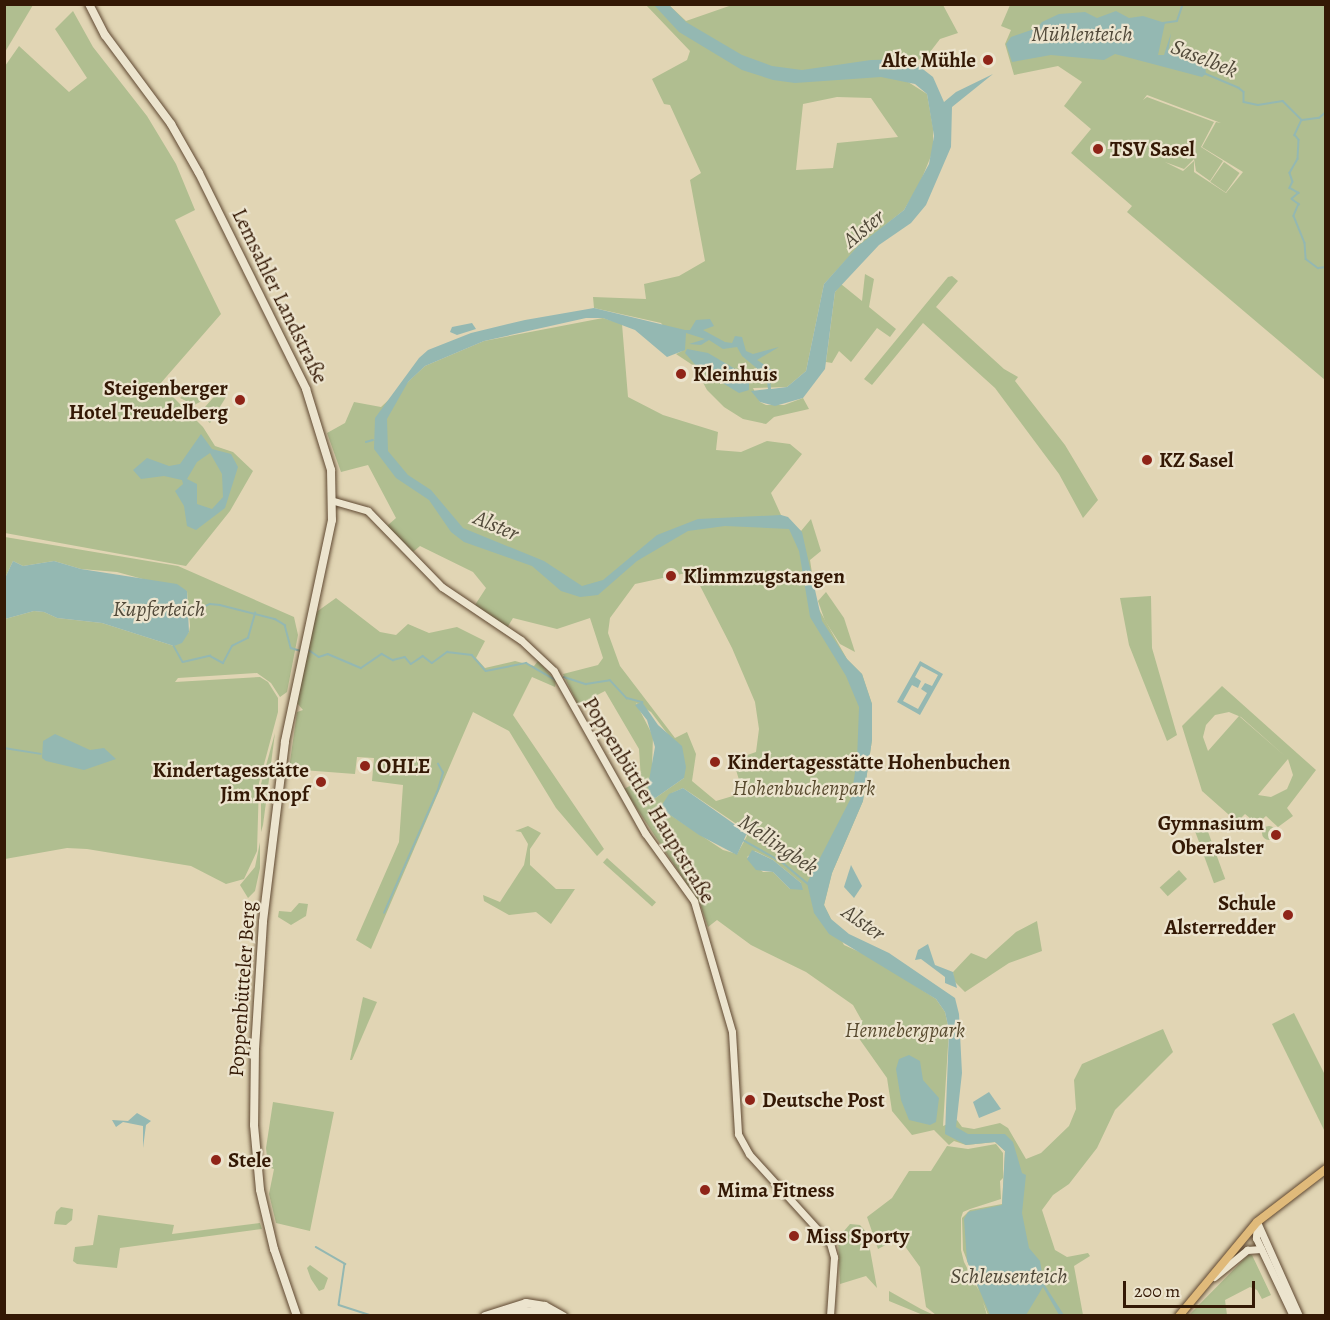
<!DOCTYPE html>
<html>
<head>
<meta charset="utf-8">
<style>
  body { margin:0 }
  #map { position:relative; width:1330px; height:1320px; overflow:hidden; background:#e1d5b4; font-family:Alegreya,serif }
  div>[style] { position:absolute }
  .green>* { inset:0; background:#b0be90; transform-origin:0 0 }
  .round { border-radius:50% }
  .water>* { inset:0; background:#94b8b2 }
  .stream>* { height:1.5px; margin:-0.75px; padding:0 0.75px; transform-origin:0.75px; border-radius:0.75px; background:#94b8b2 }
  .roads { filter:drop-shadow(0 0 2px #5f4831) drop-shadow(0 0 2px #5f4831) }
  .tertiary>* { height:7px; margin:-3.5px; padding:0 3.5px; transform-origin:3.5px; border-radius:3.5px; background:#ece4ce }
  .secondary>* { height:8px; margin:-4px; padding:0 4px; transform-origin:4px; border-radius:4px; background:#ece4ce }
  .primary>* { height:8px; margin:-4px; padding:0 4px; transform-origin:4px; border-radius:4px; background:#e0ba7a }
  .dots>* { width:16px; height:16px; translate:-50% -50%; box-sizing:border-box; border:3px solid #ece4ce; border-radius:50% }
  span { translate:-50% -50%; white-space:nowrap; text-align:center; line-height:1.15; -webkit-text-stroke:4.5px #ece4ce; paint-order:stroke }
  .poi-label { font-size:21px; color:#341905; font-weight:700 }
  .right { translate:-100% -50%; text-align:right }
  .left { translate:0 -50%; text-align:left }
  .street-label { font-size:21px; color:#341905 }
  .park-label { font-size:21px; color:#594b2f; font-style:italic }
  .water-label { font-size:22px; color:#514939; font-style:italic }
  .frame { position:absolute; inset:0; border:6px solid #341905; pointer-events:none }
  .scale { position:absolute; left:1123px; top:1281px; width:132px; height:27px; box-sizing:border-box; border:3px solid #341905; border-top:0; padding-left:8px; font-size:18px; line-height:21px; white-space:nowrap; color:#341905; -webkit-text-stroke:4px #ece4ce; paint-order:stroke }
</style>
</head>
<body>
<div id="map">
  <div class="green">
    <i style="clip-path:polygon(5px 4px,33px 5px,5px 52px,4px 5px)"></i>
    <i style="clip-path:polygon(evenodd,646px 5px,669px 5px,686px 21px,732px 5px,943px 5px,958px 33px,940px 39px,927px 56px,914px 62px,905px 80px,927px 94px,933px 128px,933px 151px,920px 183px,904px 210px,858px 247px,824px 284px,806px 371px,787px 387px,753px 388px,760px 402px,766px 405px,784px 405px,803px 398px,809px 409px,774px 417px,766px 424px,743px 419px,724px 407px,707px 390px,694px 366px,676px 354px,682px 351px,661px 323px,594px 308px,593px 297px,646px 299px,644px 284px,679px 276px,705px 261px,690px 180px,701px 173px,670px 105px,664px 104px,652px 79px,687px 60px,690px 51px,646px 5px,837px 97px,871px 98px,898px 137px,837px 143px,833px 168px,796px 170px,803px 104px,837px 97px)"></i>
    <i style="clip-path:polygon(evenodd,1010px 5px,1325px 5px,1325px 380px,1127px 212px,1132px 206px,1071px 153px,1091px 129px,1064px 106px,1082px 82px,1058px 66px,1014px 75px,1005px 44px,1011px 30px,1001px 26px,1010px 5px,1147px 95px,1221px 123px,1216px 122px,1202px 147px,1243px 172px,1226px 193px,1194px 172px,1194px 161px,1183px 171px,1165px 162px,1184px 169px,1194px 159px,1196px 171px,1210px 181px,1223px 161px,1201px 147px,1214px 122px,1147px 97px,1143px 100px,1147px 95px)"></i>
    <i style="clip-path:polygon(73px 11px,93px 47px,147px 116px,176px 164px,195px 210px,175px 220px,221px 314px,160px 384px,203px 427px,215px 446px,233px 452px,253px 471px,230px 511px,186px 566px,5px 533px,5px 66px,19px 46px,69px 92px,87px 78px,55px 29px)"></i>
    <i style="left:1224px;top:162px;width:19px;height:24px;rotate:35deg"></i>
    <i style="clip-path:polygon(865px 274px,874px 279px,869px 307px,896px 329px,890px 337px,877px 328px,851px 362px,839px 351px,832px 363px,826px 362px,835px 292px,841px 284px,862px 301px)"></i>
    <i style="clip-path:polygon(952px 276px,958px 281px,936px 307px,1004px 369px,1018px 377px,1015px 381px,1065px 445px,1098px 500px,1083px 518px,1059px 474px,995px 388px,923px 323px,872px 385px,864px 379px,948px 277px)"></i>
    <i style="clip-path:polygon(evenodd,603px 318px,622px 324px,628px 397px,663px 415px,718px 432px,716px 450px,741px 452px,767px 441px,790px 444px,802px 454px,771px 493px,781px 515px,801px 531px,811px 519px,821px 551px,810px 560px,817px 606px,847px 659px,862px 674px,872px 704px,872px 740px,863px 801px,832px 873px,824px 905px,844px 945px,873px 958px,936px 999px,945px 1012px,949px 1030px,943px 1126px,957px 1120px,962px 1127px,974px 1129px,1000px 1123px,1008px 1128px,1026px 1159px,1041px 1153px,1069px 1126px,1076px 1109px,1074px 1080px,1082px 1064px,1163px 1029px,1173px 1052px,1115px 1110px,1097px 1148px,1069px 1184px,1053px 1195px,1042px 1210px,1055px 1250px,1067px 1257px,1088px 1253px,1090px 1256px,1074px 1266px,1083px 1315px,988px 1315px,983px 1302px,987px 1315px,936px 1315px,926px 1307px,920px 1267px,899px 1238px,878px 1249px,867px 1217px,892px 1198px,909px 1171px,931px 1171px,947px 1146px,968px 1149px,996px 1144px,1003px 1153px,1003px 1178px,1000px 1181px,1001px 1199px,970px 1209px,963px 1212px,961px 1218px,961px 1250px,964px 1262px,979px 1291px,963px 1250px,962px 1218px,970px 1210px,1002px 1204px,1005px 1151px,995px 1142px,966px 1145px,954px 1141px,949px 1145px,934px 1130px,912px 1135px,892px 1111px,887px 1078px,858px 1037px,862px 1021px,853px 1005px,806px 972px,751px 945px,717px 920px,708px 927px,700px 904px,624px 789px,641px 780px,639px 749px,605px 691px,578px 705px,563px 674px,598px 665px,603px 658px,590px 618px,557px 629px,513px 618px,507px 628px,475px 605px,486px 588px,473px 572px,420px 546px,413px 552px,387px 526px,396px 518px,368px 465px,341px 472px,327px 433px,345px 423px,354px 402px,381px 407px,425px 366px,484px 341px,603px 318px,686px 573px,696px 578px,732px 648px,755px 702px,759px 729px,756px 752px,733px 760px,743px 793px,716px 801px,692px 781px,696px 754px,687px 732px,675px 738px,620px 666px,608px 633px,610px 618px,635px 584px,686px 573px,603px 318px,636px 703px,651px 712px,669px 736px,684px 778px,651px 801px,653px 736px,636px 703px,603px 318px,683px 788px,744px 829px,747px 836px,737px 854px,723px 850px,660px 808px,672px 793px,683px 788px,603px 318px,755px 851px,773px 860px,801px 883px,790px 889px,773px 872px,763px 872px,747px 857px,755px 851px)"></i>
    <i style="clip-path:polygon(195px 384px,208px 398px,194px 405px,180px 398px)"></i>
    <i style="clip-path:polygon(220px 390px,226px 397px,210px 423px,204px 418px,204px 408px)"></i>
    <i style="clip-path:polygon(5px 537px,178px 566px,294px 617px,298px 635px,287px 692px,280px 697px,271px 683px,257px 673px,178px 678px,175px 682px,260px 677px,268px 682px,278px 698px,278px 712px,259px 783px,257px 851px,244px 879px,226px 884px,191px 866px,87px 849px,67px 848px,5px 859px,5px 619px,34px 611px,44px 612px,57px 618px,102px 623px,174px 646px,189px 632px,190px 626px,187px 591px,117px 572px,81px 569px,54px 561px,23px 566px,13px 561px,5px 578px)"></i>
    <i style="clip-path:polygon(826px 592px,844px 618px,855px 652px,840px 644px,825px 621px,818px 601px)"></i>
    <i style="clip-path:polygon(1151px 596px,1152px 648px,1177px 735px,1167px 741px,1129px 645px,1120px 598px)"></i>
    <i style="clip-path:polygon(336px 598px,380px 632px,396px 635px,408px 624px,429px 633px,457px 627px,485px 641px,476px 658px,485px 668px,515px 661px,534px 666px,538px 661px,556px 681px,555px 687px,532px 677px,513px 715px,604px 849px,597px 856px,556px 808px,509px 731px,473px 712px,371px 949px,356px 940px,399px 842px,403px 785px,372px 781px,374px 758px,357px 757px,355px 774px,289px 769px,297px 712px,303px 710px,297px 703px,315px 613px)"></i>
    <i style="clip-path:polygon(evenodd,1222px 686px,1316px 770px,1287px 808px,1293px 816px,1278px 827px,1266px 816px,1257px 824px,1245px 814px,1237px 822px,1202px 791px,1182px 726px,1222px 686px,1229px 712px,1241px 717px,1286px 757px,1239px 716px,1208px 751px,1203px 737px,1206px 725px,1215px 715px,1229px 712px,1222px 686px,1288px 759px,1293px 775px,1287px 789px,1271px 797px,1258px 795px,1288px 759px)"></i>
    <i style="clip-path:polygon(275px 733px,263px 825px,261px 832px,261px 784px)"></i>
    <i style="left:1203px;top:818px;width:65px;height:12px;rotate:70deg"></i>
    <i class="round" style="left:1262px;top:826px;width:14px;height:14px"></i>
    <i style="clip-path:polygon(528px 826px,541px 833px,530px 849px,530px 865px,556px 889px,575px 889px,551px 924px,536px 912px,509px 915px,484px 901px,483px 895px,500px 902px,524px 865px,528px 844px,521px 832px,515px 831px)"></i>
    <i style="clip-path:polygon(260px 842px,260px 868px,255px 891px,248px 898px,240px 885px,255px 867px)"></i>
    <i style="left:607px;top:858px;width:66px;height:6px;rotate:42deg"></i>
    <i style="left:1179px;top:870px;width:12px;height:26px;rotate:48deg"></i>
    <i style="clip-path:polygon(299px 903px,308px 904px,306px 916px,291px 925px,278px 917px,279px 911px,291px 912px)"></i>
    <i style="clip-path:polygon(1037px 921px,1042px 951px,1009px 963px,965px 992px,954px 981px,953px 972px,971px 953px,986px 959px,1016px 932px)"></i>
    <i style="clip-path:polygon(363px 997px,377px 1002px,352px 1060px,350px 1060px)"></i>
    <i style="clip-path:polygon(1294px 1013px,1325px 1075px,1325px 1132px,1272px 1024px)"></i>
    <i style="clip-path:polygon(273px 1102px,334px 1112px,310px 1231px,276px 1223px,269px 1194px,274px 1169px,268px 1167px,266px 1148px)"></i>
    <i style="clip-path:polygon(61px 1207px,73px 1209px,72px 1220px,66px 1225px,54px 1224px,56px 1212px)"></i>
    <i style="clip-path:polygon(98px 1215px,174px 1225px,172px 1234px,260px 1223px,262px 1229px,120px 1248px,117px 1268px,77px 1264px,73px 1261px,75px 1247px,93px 1245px)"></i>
    <i style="clip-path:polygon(850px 1224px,860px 1225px,867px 1233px,877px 1288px,866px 1276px,840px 1284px,838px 1238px)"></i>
    <i style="clip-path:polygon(1248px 1255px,1252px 1255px,1271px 1295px,1262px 1299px,1257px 1290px,1250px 1287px,1225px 1300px,1227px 1315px,1189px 1315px)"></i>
    <i style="clip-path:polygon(310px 1265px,328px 1278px,324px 1289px,319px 1291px,311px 1279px,307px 1268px)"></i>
    <i style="clip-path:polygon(889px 1291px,921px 1309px,934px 1315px,923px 1315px,889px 1301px)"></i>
  </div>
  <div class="water">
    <i style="clip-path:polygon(654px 5px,669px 5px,686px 22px,742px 55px,772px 66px,802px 70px,871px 60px,910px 59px,933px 77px,944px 102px,956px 92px,993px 74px,952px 107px,951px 147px,926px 205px,911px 223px,879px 245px,835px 292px,825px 369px,803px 398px,775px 406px,760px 402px,751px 391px,768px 389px,766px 376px,742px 356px,737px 347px,723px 349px,709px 340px,701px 345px,689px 344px,705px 339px,686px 333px,685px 350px,667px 357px,635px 330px,603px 318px,586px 318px,484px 341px,425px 366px,408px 382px,387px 419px,388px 451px,408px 475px,431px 490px,463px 528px,544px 561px,582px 586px,603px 580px,657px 535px,698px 519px,781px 515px,788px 517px,802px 532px,822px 621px,847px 659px,862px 674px,872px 704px,872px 740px,863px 801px,832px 873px,824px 905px,831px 919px,849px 934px,889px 953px,955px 998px,959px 1014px,962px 1073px,956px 1127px,968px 1134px,1005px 1134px,1013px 1142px,1022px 1173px,1026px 1175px,1022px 1213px,1029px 1248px,1040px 1261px,1044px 1284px,1064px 1315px,1059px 1315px,1043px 1287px,1026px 1315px,990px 1315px,967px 1261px,964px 1219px,968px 1212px,1002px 1205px,1005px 1151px,995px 1142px,966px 1145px,945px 1134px,949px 1030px,945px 1012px,936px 999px,829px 934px,814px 913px,807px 883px,851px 798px,857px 760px,859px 707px,846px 676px,810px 617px,799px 551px,789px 529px,725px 526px,688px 531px,637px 561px,598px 595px,580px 597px,561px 591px,532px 566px,464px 542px,451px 532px,429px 500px,396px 478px,374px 449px,375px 418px,419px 358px,428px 350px,471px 333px,525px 320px,594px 308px,685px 330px,690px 330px,696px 320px,710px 319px,714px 326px,703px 330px,725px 342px,732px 343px,735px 336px,742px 337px,746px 351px,753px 354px,779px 347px,757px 360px,777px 373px,770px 377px,771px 389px,787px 387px,806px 371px,824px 284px,858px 246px,904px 210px,929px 164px,934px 136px,927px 94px,915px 84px,881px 77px,795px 83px,773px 80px,742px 70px,679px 32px)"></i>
    <i style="clip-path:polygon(1116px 11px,1129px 18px,1143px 16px,1165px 23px,1158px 55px,1164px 55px,1171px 33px,1168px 53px,1176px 56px,1182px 47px,1179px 58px,1205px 65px,1206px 74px,1202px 77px,1115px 54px,1104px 60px,1051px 55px,1012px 62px,1006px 44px,1011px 37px,1037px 28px,1042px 22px,1059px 14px,1085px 12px,1097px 18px)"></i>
    <i style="clip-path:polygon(472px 323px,476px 329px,457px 335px,450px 332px,452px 327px)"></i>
    <i style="clip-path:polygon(687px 349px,708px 353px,749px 377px,749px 390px,739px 393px,698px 368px,685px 353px)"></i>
    <i style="clip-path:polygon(evenodd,201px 434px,212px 449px,231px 454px,238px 467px,225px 508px,196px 530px,187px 526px,184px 506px,175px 491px,183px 484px,182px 480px,164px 476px,141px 479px,133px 470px,147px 458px,169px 466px,180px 464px,201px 434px,210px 453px,222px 474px,223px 497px,212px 509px,197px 504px,197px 484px,187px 479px,197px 462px,210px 453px)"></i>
    <i style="clip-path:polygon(13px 561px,23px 566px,54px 561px,81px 569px,177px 584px,187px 591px,189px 632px,182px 643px,174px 646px,102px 623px,57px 618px,44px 612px,34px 611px,5px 619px,5px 578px)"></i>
    <i style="clip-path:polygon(evenodd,920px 661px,943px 674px,920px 715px,897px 702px,920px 661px,921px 666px,938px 675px,932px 686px,925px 683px,921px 689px,927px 693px,918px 709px,903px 701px,912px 685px,918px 688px,921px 681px,915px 677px,921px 666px)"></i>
    <i style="clip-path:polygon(642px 702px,658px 725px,682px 746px,686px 767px,684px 778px,651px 801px,648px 786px,655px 747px,647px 720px,635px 705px)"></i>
    <i style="clip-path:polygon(55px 734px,90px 750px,104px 748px,116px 759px,84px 770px,46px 761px,42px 758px,43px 741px)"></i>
    <i style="clip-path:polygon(683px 788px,747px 833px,737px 855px,699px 835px,660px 808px,669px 794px)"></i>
    <i style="clip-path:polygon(752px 850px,773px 860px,801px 883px,803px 890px,790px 889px,773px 872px,756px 870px,747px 859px)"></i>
    <i style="clip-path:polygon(851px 865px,862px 886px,854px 898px,844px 887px)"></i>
    <i style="clip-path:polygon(928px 944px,935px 965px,953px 972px,957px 988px,945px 983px,945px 977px,921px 959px,915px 960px,918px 950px)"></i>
    <i style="clip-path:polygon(909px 1055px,920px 1061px,923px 1080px,939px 1098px,936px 1122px,930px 1125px,909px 1120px,901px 1100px,896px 1069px,899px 1059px)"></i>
    <i style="clip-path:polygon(989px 1092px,1001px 1109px,979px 1118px,973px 1102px)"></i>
    <i style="clip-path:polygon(137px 1113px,151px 1121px,146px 1125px,143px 1148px,143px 1126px,123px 1122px,116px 1127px,112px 1120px,128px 1121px)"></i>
  </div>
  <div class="stream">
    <i style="left:1163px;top:23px;width:14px;rotate:-8deg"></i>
    <i style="left:1177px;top:21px;width:18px;rotate:-71deg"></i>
    <i style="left:1204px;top:73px;width:38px;rotate:23deg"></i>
    <i style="left:1239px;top:88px;width:6px;rotate:39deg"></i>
    <i style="left:1244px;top:92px;width:10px;rotate:90deg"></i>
    <i style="left:1244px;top:102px;width:14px;rotate:12deg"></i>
    <i style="left:1258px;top:105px;width:25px;rotate:-9deg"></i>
    <i style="left:1283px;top:101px;width:27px;rotate:45deg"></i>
    <i style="left:1302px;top:120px;width:17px;rotate:115deg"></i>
    <i style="left:1295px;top:135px;width:6px;rotate:51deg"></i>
    <i style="left:1299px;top:140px;width:19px;rotate:93deg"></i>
    <i style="left:1298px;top:159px;width:16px;rotate:120deg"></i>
    <i style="left:1290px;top:173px;width:9px;rotate:72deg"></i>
    <i style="left:1293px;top:182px;width:7px;rotate:117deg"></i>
    <i style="left:1290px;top:188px;width:10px;rotate:29deg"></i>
    <i style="left:1299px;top:193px;width:9px;rotate:139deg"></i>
    <i style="left:1292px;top:199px;width:9px;rotate:36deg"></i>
    <i style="left:1299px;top:204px;width:13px;rotate:113deg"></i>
    <i style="left:1294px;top:216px;width:29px;rotate:68deg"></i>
    <i style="left:1305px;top:243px;width:16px;rotate:86deg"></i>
    <i style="left:1306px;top:259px;width:15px;rotate:37deg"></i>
    <i style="left:1318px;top:268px;width:8px;rotate:-7deg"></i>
    <i style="left:1302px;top:120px;width:17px;rotate:-7deg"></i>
    <i style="left:1319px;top:118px;width:9px;rotate:-41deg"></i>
    <i style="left:366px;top:442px;width:7px;rotate:-16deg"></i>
    <i style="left:197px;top:610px;width:14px;rotate:-25deg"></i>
    <i style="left:210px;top:604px;width:10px;rotate:6deg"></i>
    <i style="left:220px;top:605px;width:57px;rotate:14.3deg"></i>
    <i style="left:275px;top:619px;width:12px;rotate:31deg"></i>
    <i style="left:285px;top:625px;width:24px;rotate:75deg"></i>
    <i style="left:291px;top:648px;width:10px;rotate:17deg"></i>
    <i style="left:174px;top:646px;width:18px;rotate:61deg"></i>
    <i style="left:183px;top:662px;width:28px;rotate:-13deg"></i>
    <i style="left:210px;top:656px;width:15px;rotate:28deg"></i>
    <i style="left:223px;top:663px;width:19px;rotate:-62deg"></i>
    <i style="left:232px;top:646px;width:18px;rotate:-27deg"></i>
    <i style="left:248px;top:638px;width:26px;rotate:-74deg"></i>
    <i style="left:309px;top:650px;width:12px;rotate:35deg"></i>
    <i style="left:319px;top:657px;width:9px;rotate:-18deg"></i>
    <i style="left:328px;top:654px;width:36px;rotate:23deg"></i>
    <i style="left:361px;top:668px;width:25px;rotate:-34deg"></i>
    <i style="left:382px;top:654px;width:13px;rotate:29deg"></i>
    <i style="left:393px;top:660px;width:12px;rotate:-14deg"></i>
    <i style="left:405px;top:657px;width:9px;rotate:49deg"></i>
    <i style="left:411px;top:664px;width:14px;rotate:-34deg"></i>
    <i style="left:423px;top:656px;width:11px;rotate:38deg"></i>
    <i style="left:432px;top:663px;width:19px;rotate:-36deg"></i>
    <i style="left:447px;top:652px;width:25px;rotate:7deg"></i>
    <i style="left:472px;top:655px;width:21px;rotate:49deg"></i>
    <i style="left:486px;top:671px;width:41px;rotate:-11.3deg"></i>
    <i style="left:526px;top:663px;width:34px;rotate:30deg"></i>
    <i style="left:564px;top:677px;width:23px;rotate:18deg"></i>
    <i style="left:586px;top:684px;width:24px;rotate:-9deg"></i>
    <i style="left:610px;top:680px;width:25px;rotate:47deg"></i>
    <i style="left:627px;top:698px;width:16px;rotate:15deg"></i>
    <i style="left:4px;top:748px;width:37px;rotate:9deg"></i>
    <i style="left:743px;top:840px;width:45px;rotate:29.4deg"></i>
    <i style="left:782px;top:862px;width:34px;rotate:40deg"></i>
    <i style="left:384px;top:913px;width:134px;rotate:-66.3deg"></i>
    <i style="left:438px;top:790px;width:18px;rotate:-74deg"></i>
    <i style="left:443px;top:773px;width:10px;rotate:-119deg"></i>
    <i style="left:316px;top:1247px;width:34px;rotate:30deg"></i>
    <i style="left:345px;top:1264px;width:41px;rotate:98.3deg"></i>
    <i style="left:339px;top:1305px;width:36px;rotate:18deg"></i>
  </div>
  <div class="roads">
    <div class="tertiary">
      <i style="left:334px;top:501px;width:35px;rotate:16deg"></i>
      <i style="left:368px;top:511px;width:106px;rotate:45.8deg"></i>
      <i style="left:442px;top:587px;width:95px;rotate:33.9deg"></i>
      <i style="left:521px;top:640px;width:45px;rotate:43.2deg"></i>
      <i style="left:554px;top:671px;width:186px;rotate:60.7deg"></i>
      <i style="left:645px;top:833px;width:84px;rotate:54.2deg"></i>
      <i style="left:694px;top:901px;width:136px;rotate:73.8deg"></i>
      <i style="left:732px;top:1032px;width:102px;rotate:86.6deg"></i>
      <i style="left:738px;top:1134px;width:23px;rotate:61deg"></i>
      <i style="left:749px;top:1154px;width:120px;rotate:47.7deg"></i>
      <i style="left:830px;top:1243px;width:15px;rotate:74deg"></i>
      <i style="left:834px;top:1257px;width:59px;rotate:93.9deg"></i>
      <i style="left:1257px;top:1222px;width:103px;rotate:65.9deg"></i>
      <i style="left:1257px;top:1222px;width:16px;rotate:94deg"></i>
      <i style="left:1256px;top:1238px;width:86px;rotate:64.6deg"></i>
      <i style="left:1214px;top:1277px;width:43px;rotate:-39.3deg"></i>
      <i style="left:1247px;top:1250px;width:14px;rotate:-4deg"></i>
    </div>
    <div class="secondary">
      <i style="left:89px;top:4px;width:35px;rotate:63deg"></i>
      <i style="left:105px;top:35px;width:111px;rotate:53.4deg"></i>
      <i style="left:171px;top:124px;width:56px;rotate:60.3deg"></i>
      <i style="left:199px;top:173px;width:241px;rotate:63.6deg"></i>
      <i style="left:306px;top:389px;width:85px;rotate:72.8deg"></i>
      <i style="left:331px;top:470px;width:50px;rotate:88.9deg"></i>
      <i style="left:332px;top:520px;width:227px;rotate:102deg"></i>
      <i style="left:285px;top:742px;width:181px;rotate:97deg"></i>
      <i style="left:263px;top:922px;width:126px;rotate:93.6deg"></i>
      <i style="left:255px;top:1048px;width:77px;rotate:90.7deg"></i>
      <i style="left:254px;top:1125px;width:65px;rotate:84.7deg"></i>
      <i style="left:260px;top:1190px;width:61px;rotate:76.7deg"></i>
      <i style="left:274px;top:1249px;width:71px;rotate:71.1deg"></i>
      <i style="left:485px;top:1316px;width:43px;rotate:-17.6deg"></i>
      <i style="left:526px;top:1303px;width:19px;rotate:9deg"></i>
      <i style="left:545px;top:1306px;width:21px;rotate:29deg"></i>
      <i style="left:497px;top:1316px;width:19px;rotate:-18deg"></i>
      <i style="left:515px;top:1310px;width:37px;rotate:5deg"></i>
    </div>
    <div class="primary">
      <i style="left:1179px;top:1316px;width:122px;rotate:-50.3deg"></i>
      <i style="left:1257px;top:1222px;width:87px;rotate:-37.5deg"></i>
    </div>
  </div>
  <div class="dots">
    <i style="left:988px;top:60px;background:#8f2418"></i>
    <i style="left:1098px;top:149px;background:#8f2418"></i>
    <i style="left:681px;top:374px;background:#8f2418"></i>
    <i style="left:240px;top:400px;background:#8f2418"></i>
    <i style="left:1147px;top:460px;background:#8f2418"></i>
    <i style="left:671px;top:576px;background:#8f2418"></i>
    <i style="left:715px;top:762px;background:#8f2418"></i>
    <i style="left:365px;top:766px;background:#8f2418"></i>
    <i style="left:321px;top:782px;background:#8f2418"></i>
    <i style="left:1276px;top:835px;background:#8f2418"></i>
    <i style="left:1288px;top:915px;background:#8f2418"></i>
    <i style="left:750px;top:1100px;background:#8f2418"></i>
    <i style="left:216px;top:1160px;background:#8f2418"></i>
    <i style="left:705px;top:1190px;background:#8f2418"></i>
    <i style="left:794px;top:1236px;background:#8f2418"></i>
  </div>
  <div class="poi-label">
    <span class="right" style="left:976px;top:60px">Alte Mühle</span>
    <span class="left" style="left:1110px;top:149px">TSV Sasel</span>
    <span class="left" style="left:693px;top:374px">Kleinhuis</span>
    <span class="right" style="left:228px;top:400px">Steigenberger<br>Hotel Treudelberg</span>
    <span class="left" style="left:1159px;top:460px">KZ Sasel</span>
    <span class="left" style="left:683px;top:576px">Klimmzugstangen</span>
    <span class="left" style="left:727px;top:762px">Kindertagesstätte Hohenbuchen</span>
    <span class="left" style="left:377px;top:766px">OHLE</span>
    <span class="right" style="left:309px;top:782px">Kindertagesstätte<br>Jim Knopf</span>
    <span class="right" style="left:1264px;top:835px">Gymnasium<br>Oberalster</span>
    <span class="right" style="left:1276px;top:915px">Schule<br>Alsterredder</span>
    <span class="left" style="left:762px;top:1100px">Deutsche Post</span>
    <span class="left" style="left:228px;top:1160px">Stele</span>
    <span class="left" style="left:717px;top:1190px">Mima Fitness</span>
    <span class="left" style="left:806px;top:1236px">Miss Sporty</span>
  </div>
  <div class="street-label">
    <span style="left:280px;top:296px;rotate:64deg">Lemsahler Landstraße</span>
    <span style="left:649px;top:800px;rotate:59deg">Poppenbüttler Hauptstraße</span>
    <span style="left:242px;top:989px;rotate:-86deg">Poppenbütteler Berg</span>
  </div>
  <div class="park-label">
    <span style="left:804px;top:788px">Hohenbuchenpark</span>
    <span style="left:905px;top:1030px">Hennebergpark</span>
  </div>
  <div class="water-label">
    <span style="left:1082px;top:35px">Mühlenteich</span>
    <span style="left:1204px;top:59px;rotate:22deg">Saselbek</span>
    <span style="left:864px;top:229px;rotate:-40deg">Alster</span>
    <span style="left:496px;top:526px;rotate:23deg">Alster</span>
    <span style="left:159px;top:610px">Kupferteich</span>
    <span style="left:778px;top:845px;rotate:34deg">Mellingbek</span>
    <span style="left:863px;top:923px;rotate:35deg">Alster</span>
    <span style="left:1009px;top:1277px">Schleusenteich</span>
  </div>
  <div class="frame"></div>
  <div class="scale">200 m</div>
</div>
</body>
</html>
